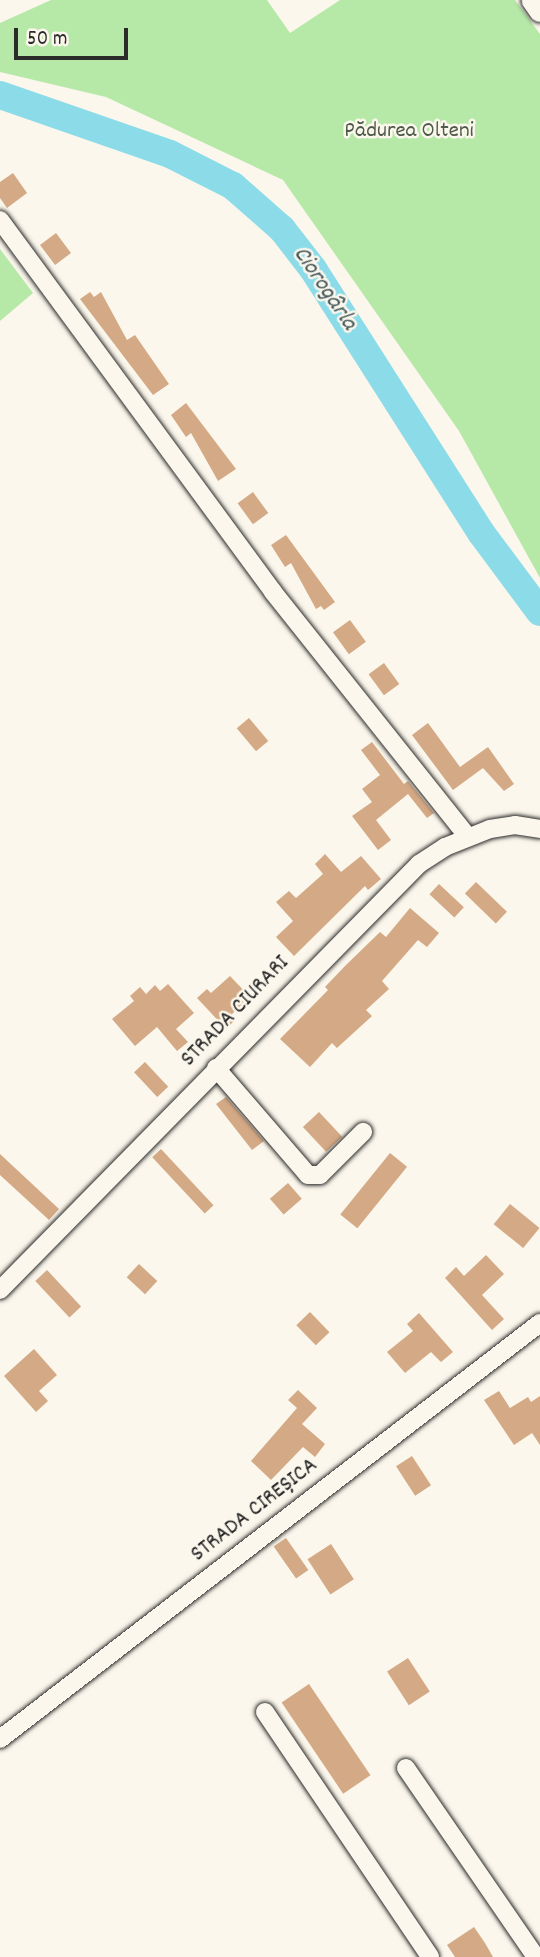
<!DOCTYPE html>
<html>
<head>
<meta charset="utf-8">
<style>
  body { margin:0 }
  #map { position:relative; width:540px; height:1957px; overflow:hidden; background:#fbf7ec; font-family:Dekko,sans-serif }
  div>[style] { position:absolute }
  .green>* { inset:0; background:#b6e8a8 }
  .river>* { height:28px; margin:-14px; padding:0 14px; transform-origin:14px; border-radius:14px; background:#8bdbe8 }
  .building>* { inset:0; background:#d4a985; transform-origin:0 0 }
  .roads { filter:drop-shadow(0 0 2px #2b2b2b) drop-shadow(0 0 2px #2b2b2b) }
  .minor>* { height:18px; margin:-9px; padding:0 9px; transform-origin:9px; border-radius:9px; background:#fbf7ec }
  .tertiary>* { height:23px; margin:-11.5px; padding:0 11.5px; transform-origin:11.5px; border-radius:11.5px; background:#fbf7ec }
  span { translate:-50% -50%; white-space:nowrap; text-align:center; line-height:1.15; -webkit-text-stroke:5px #fbf7ec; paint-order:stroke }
  .park-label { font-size:23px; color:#4e5a4a }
  .street-label { font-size:23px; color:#2b2b2b }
  .water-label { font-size:24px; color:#43575a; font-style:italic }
  .scale { position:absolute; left:14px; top:28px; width:114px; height:32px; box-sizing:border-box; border:4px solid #2b2b2b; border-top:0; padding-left:9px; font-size:21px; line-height:24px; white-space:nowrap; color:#2b2b2b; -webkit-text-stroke:5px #fbf7ec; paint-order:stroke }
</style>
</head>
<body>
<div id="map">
  <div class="green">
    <i style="clip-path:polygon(51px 0,267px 0,290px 33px,340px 0,515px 0,540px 34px,540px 578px,459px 431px,283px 180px,106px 97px,0 72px,0 23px)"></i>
    <i style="clip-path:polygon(0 249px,33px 293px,0 321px)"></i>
  </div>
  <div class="river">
    <i style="left:0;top:95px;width:180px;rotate:19.1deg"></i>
    <i style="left:170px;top:154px;width:71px;rotate:26.9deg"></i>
    <i style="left:233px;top:186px;width:65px;rotate:41.3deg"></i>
    <i style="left:282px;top:229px;width:51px;rotate:52.2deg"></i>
    <i style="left:313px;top:269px;width:314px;rotate:57.5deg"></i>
    <i style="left:482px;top:534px;width:97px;rotate:53.4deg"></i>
  </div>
  <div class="building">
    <i style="clip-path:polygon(13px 173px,27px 193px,7px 208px,0 198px,0 182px)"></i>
    <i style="left:56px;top:233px;width:25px;height:20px;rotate:53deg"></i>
    <i style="clip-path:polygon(90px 292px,94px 297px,101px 292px,127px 340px,135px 335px,169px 384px,153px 395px,80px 299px)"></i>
    <i style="clip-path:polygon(186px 403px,236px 469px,218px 481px,191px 433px,186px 437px,171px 415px)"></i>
    <i style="left:253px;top:492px;width:26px;height:19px;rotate:54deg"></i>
    <i style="clip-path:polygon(286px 535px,335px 602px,324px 610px,321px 606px,316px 609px,291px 563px,285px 567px,271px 545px)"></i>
    <i style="left:350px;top:620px;width:27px;height:21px;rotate:54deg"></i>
    <i style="left:384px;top:663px;width:26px;height:19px;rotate:54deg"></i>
    <i style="left:249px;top:718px;width:30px;height:16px;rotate:50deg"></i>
    <i style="clip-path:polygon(428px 723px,460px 767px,488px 747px,514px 784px,504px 791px,483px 768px,453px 790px,412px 735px)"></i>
    <i style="clip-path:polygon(372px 742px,404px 784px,408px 781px,434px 813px,427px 818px,408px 794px,376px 820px,391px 840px,378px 850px,352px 816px,372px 802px,362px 789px,380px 775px,361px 750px)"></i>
    <i style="clip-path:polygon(325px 854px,341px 872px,361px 856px,381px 879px,368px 890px,365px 886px,294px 956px,276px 937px,293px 921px,276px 902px,289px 891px,296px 898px,323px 874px,315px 864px)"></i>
    <i style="left:476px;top:882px;width:43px;height:16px;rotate:44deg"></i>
    <i style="left:439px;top:884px;width:34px;height:14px;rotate:43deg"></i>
    <i style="clip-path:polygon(410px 908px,439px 933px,427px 947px,418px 940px,382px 981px,389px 989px,366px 1010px,372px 1016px,337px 1048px,332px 1043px,310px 1067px,280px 1039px,328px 990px,325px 987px,345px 966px,380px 932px,386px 937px)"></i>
    <i style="clip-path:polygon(230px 976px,250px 997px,231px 1015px,235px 1020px,226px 1029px,197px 998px,207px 989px,211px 993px)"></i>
    <i style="clip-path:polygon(168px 984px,194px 1013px,176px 1029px,188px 1042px,177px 1051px,157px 1027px,135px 1046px,112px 1019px,134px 1001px,130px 996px,140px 987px,146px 994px,155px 985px,160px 991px)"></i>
    <i style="left:145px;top:1062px;width:34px;height:15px;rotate:47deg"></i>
    <i style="clip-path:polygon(226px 1097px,264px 1141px,252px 1150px,216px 1104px)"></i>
    <i style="left:319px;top:1112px;width:34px;height:22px;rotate:47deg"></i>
    <i style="left:161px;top:1149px;width:77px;height:12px;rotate:47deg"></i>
    <i style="left:390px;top:1153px;width:22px;height:79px;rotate:39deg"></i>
    <i style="clip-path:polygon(0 1154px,59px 1209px,49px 1220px,0 1175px)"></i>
    <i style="left:288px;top:1183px;width:21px;height:24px;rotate:49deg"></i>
    <i style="left:510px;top:1204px;width:38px;height:26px;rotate:39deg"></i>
    <i style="clip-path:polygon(486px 1255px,504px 1274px,482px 1295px,504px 1319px,492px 1330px,445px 1278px,456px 1267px,464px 1276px)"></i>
    <i style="left:139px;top:1264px;width:25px;height:18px;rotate:43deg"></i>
    <i style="left:47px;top:1270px;width:50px;height:16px;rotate:47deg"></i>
    <i style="left:310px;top:1312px;width:28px;height:19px;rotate:46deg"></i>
    <i style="clip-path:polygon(419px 1313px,453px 1352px,441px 1362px,431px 1352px,405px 1373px,387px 1352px,413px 1331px,407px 1324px)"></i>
    <i style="clip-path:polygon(34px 1349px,57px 1375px,39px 1391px,48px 1401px,36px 1412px,4px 1376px)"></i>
    <i style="clip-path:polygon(298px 1390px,317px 1408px,302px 1424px,325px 1444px,315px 1457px,303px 1447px,271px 1480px,251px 1461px,297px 1408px,288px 1400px)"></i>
    <i style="clip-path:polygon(499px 1391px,510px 1408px,528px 1397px,531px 1402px,540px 1396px,540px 1445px,532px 1433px,514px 1445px,484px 1400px)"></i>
    <i style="left:412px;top:1456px;width:35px;height:19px;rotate:57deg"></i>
    <i style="left:286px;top:1538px;width:39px;height:15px;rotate:55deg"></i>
    <i style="left:331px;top:1544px;width:42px;height:28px;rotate:57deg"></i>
    <i style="left:408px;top:1658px;width:40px;height:25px;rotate:57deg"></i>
    <i style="left:309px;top:1684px;width:110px;height:33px;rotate:56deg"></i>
    <i style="clip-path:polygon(474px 1927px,485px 1943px,493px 1957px,455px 1957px,447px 1945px)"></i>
  </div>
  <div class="roads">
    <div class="minor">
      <i style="left:0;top:220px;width:461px;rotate:53.7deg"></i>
      <i style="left:273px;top:592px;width:312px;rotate:51.5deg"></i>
      <i style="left:216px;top:1068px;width:141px;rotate:49.3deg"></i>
      <i style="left:308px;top:1175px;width:12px"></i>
      <i style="left:320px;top:1175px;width:61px;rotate:-45deg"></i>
      <i style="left:0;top:1290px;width:598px;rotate:-45.47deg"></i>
      <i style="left:419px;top:864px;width:31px;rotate:-33deg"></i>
      <i style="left:445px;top:847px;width:48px;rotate:-21.8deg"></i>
      <i style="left:490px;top:829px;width:25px;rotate:-9deg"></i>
      <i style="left:515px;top:825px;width:25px;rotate:9deg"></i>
      <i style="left:265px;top:1712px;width:295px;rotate:56deg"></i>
      <i style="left:0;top:1739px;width:682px;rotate:-37.61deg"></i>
      <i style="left:406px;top:1768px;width:229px;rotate:55.5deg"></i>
    </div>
    <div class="tertiary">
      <i style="left:533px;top:0;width:12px;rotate:55deg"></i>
    </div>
  </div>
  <div class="park-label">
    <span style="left:409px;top:132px">Pădurea Olteni</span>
  </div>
  <div class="street-label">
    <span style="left:236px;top:1012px;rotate:-46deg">STRADA CIURARI</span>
    <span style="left:255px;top:1511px;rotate:-38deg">STRADA CIREȘICA</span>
  </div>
  <div class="water-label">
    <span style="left:324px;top:289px;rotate:56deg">Ciorogârla</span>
  </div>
  <div class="scale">50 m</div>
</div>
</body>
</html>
